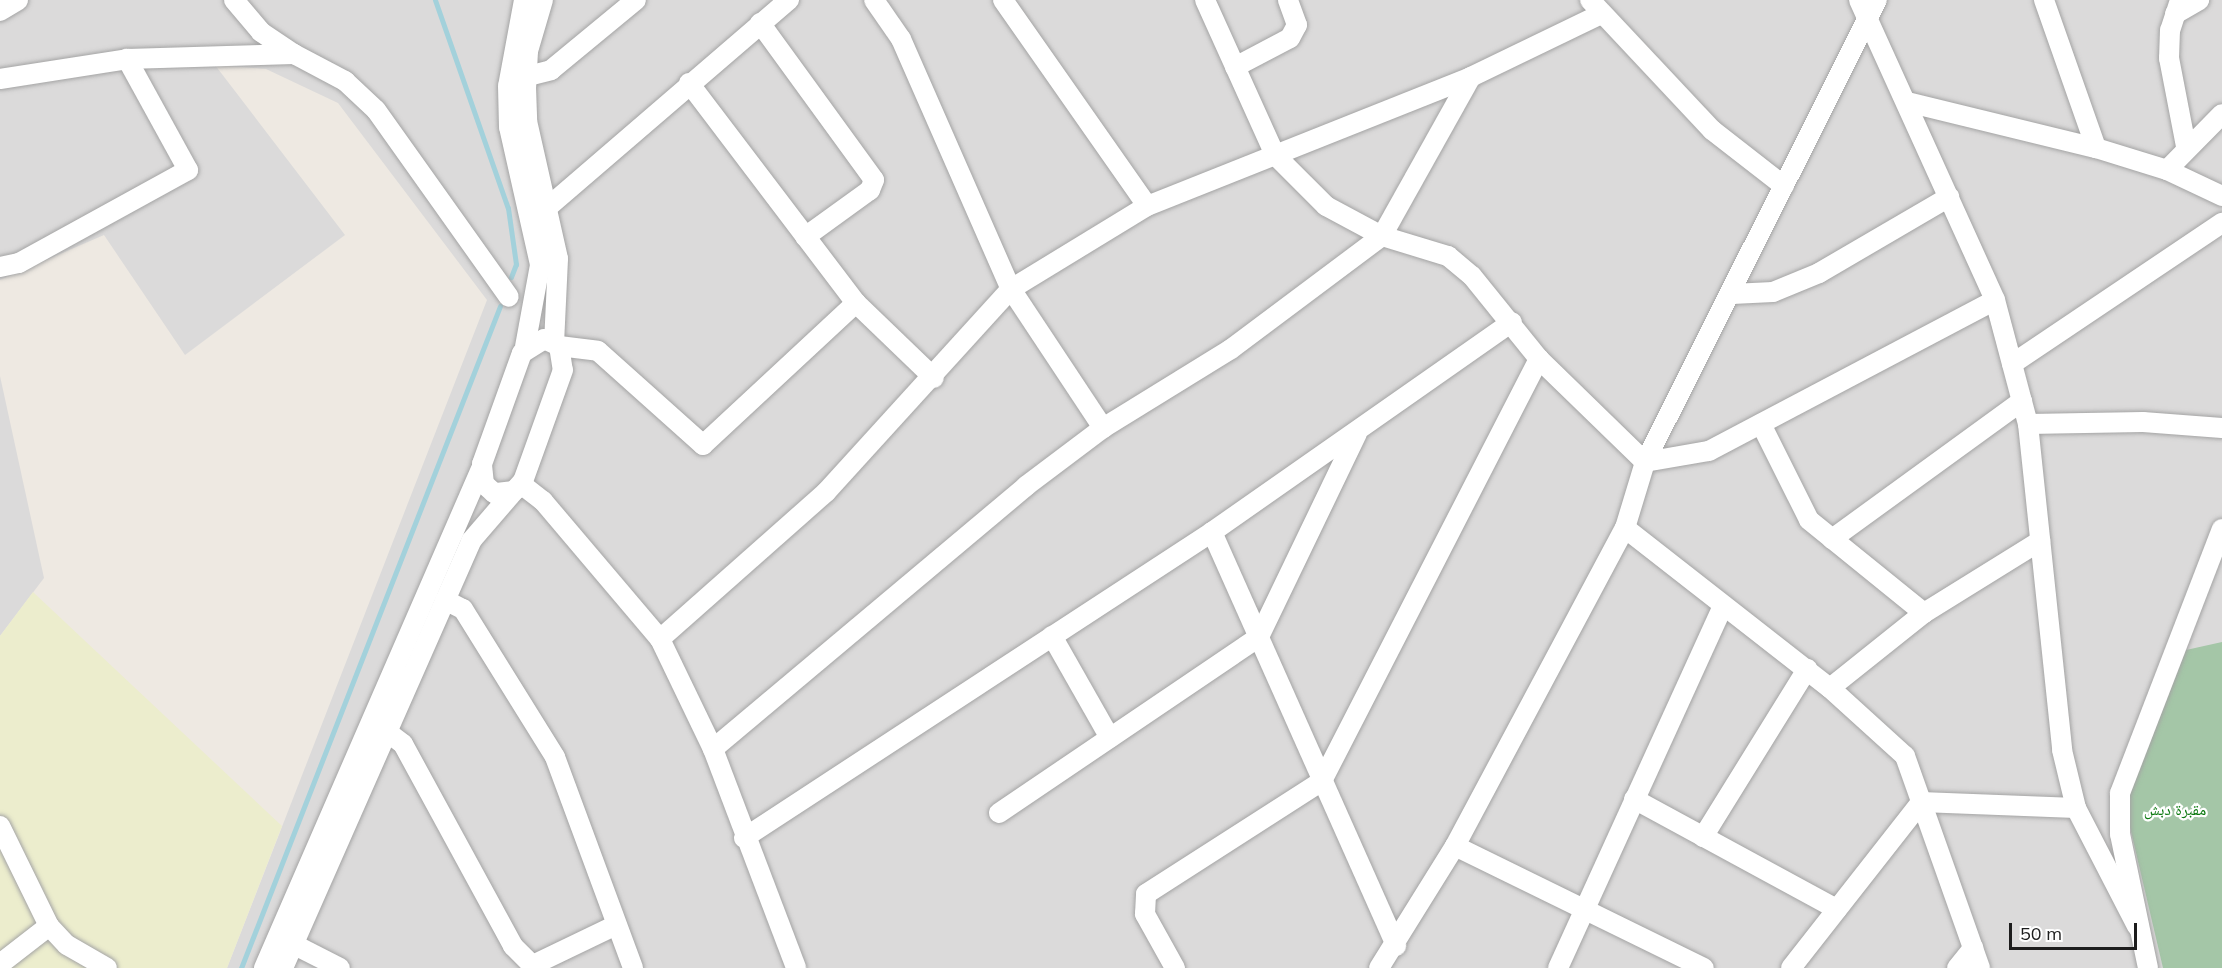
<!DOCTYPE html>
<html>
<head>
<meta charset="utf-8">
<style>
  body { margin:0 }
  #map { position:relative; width:2222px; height:968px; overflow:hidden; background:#eee9e2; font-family:Mulish,"Noto Naskh Arabic",sans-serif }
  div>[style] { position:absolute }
  .residential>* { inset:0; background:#dbdada }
  .farmland>* { inset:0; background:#ecedcd }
  .cemetery>* { inset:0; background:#a4c6a7 }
  .stream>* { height:5px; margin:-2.5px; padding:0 2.5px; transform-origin:2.5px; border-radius:2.5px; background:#a3d1db }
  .roads { filter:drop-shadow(0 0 2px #a4a4a4) drop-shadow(0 0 2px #a4a4a4) }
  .minor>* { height:20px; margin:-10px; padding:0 10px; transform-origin:10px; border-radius:10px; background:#fff }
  span { translate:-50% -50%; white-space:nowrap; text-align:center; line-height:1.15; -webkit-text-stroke:4.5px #fff; paint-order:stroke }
  .park-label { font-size:16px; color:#0c7910 }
  .scale { position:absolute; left:2009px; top:923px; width:128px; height:27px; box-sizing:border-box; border:3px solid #1d1d1d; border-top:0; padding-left:8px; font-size:18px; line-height:21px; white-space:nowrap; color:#1d1d1d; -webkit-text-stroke:4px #fff; paint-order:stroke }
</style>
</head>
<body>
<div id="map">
  <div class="residential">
    <i style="clip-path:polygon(0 0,2222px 0,2222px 968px,227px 968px,487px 300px,338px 103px,266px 69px,215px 65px,345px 235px,185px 355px,104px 235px,0 280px)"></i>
    <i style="clip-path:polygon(0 376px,44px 578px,0 636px)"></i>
  </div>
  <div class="farmland">
    <i style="clip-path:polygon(33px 592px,282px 826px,227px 968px,0 968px,0 636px)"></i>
  </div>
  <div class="cemetery">
    <i style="clip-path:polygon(2222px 642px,2222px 968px,2163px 968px,2125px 806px,2186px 650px)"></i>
  </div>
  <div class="stream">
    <i style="left:435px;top:0;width:220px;rotate:70.7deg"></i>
    <i style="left:508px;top:208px;width:57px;rotate:81.9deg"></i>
    <i style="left:516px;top:264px;width:14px;rotate:111deg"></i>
    <i style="left:241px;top:968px;width:711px;rotate:-68.63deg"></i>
  </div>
  <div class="roads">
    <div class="minor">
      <i style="left:234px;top:0;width:42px;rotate:49.8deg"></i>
      <i style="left:261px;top:32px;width:40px;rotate:34deg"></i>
      <i style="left:524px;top:0;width:87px;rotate:100.5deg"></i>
      <i style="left:508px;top:86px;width:41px;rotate:88.6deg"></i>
      <i style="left:509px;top:127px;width:141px;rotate:77.3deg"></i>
      <i style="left:540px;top:265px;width:83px;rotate:100.4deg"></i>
      <i style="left:543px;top:0;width:53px;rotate:106.4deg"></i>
      <i style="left:528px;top:51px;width:36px;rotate:93deg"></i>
      <i style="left:526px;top:87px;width:34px;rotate:88deg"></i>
      <i style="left:527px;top:121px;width:141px;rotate:77.3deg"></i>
      <i style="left:558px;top:259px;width:84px;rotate:92.7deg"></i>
      <i style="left:874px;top:0;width:47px;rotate:55.3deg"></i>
      <i style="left:901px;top:39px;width:273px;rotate:66.3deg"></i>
      <i style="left:1011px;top:289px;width:167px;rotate:56.5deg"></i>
      <i style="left:1003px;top:0;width:251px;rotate:55deg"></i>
      <i style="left:1205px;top:0;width:170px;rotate:65.7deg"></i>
      <i style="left:1275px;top:155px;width:72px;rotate:45deg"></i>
      <i style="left:1326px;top:206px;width:64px;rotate:28.2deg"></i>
      <i style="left:1382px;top:236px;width:69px;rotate:16.9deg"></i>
      <i style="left:1448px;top:256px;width:31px;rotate:40deg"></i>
      <i style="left:1472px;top:276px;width:107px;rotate:51.1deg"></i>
      <i style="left:1539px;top:359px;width:148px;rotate:44.2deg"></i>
      <i style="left:1645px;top:462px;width:65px;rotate:-9.8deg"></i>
      <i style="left:1709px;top:451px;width:323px;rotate:-27.8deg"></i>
      <i style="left:1590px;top:0;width:178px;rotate:46.8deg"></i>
      <i style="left:1712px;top:130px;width:91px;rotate:37.9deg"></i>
      <i style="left:1859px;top:0;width:329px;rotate:65.6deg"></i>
      <i style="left:1995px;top:300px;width:128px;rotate:75.1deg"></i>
      <i style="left:2028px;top:424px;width:328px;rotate:84deg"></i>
      <i style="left:2062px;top:750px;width:60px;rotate:76.4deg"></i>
      <i style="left:2076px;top:808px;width:133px;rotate:62.7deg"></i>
      <i style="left:2044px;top:0;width:157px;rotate:70.6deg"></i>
      <i style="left:2180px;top:0;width:32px;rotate:108deg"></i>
      <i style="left:2170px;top:30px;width:28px;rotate:92deg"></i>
      <i style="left:2169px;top:58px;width:90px;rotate:79.1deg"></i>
      <i style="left:0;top:11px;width:21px;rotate:-31deg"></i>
      <i style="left:2175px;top:14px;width:28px;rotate:-30deg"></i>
      <i style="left:760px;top:23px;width:194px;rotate:54deg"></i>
      <i style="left:874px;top:180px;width:11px;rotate:112deg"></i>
      <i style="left:870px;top:190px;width:80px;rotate:144.1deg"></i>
      <i style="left:1235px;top:67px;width:62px;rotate:-27.8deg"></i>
      <i style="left:1290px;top:38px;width:15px;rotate:-62deg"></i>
      <i style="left:1297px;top:25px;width:27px;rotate:-110deg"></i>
      <i style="left:0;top:79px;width:129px;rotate:-8.9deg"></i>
      <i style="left:127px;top:59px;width:167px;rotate:-1.7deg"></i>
      <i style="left:294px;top:54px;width:58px;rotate:27.9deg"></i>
      <i style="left:345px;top:81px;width:42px;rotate:43.1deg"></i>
      <i style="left:376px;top:110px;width:229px;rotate:54.6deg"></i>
      <i style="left:516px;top:79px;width:36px;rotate:-14deg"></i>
      <i style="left:551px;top:70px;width:110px;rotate:-39.5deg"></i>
      <i style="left:689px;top:83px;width:276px;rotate:52.8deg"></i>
      <i style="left:856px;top:303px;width:108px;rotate:43.9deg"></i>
      <i style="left:1907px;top:102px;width:195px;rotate:13.7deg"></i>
      <i style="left:2096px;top:148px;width:74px;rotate:17.2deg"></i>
      <i style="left:2167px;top:170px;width:61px;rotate:25.3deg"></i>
      <i style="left:2167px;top:170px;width:78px;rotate:-45.5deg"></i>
      <i style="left:539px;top:209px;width:9px;rotate:-13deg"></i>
      <i style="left:548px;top:207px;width:318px;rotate:-40.7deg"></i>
      <i style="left:0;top:267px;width:19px;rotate:-12deg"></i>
      <i style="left:19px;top:263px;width:193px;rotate:-28.8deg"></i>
      <i style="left:188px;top:170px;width:127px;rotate:-118.8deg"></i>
      <i style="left:1732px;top:294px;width:41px;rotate:-2.8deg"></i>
      <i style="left:1773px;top:292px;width:50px;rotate:-22.4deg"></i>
      <i style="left:1819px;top:273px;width:151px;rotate:-30.3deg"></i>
      <i style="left:544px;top:339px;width:17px;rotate:25deg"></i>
      <i style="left:559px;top:346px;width:24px;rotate:81deg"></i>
      <i style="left:563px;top:370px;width:118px;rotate:109.8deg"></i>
      <i style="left:523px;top:481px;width:13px;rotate:132deg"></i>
      <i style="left:514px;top:491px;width:20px;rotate:174deg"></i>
      <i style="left:494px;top:493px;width:13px;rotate:-138deg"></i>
      <i style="left:484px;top:484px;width:20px;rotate:-96deg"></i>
      <i style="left:482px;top:464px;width:118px;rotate:-70.2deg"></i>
      <i style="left:522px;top:353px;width:26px;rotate:-32deg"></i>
      <i style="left:559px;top:346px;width:39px;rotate:7deg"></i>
      <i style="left:598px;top:351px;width:141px;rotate:41.8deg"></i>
      <i style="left:703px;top:445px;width:209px;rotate:-42.9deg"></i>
      <i style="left:2012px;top:364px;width:253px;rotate:-33.9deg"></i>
      <i style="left:1761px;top:424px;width:107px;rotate:63.4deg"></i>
      <i style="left:1809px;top:520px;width:148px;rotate:39deg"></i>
      <i style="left:2028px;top:424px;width:115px;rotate:-1deg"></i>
      <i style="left:2143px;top:422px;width:79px;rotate:4.3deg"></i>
      <i style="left:521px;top:484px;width:28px;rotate:38deg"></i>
      <i style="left:543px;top:501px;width:181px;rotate:49.7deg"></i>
      <i style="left:660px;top:639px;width:122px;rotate:64.3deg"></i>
      <i style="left:713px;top:749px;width:234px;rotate:69.2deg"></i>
      <i style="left:1625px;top:528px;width:260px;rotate:38deg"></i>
      <i style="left:1830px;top:688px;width:101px;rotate:42.2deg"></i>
      <i style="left:1905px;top:756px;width:225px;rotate:70.5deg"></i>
      <i style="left:1212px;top:532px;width:453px;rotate:66deg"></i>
      <i style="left:1832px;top:539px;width:235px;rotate:-36deg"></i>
      <i style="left:445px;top:600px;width:20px;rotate:27deg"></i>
      <i style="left:463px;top:609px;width:174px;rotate:58.1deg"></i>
      <i style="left:555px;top:757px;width:225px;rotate:69.7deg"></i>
      <i style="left:1052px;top:636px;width:117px;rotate:60.4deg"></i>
      <i style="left:660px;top:639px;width:222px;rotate:-41.5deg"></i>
      <i style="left:826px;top:492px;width:275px;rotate:-47.7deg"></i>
      <i style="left:1011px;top:289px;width:159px;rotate:-31.4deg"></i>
      <i style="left:1147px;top:206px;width:349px;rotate:-21.7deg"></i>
      <i style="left:1471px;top:77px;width:142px;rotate:-25.8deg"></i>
      <i style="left:1830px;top:688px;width:120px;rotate:-38.6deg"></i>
      <i style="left:1924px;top:613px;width:137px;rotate:-31.8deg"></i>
      <i style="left:378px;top:725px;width:31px;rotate:37deg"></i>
      <i style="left:403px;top:744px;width:230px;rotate:61.4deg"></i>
      <i style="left:513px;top:946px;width:31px;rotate:45deg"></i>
      <i style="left:713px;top:749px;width:409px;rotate:-40deg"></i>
      <i style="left:1026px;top:486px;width:96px;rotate:-37deg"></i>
      <i style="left:1103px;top:428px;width:150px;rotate:-31.7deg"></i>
      <i style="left:1231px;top:349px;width:189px;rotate:-36.8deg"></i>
      <i style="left:1382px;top:236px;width:182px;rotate:-60.8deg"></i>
      <i style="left:1634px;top:799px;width:231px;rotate:28.5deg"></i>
      <i style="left:999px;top:813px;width:314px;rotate:-34.1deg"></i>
      <i style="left:1259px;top:637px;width:226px;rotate:-64.3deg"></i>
      <i style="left:0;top:826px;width:111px;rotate:63.9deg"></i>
      <i style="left:1703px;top:837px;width:198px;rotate:-58.2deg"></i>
      <i style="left:744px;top:838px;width:559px;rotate:-33.18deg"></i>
      <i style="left:1212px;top:532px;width:366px;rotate:-35deg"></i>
      <i style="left:1455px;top:846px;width:277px;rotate:26.1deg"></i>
      <i style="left:281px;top:938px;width:66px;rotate:27deg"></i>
      <i style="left:0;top:964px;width:62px;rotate:-37.8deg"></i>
      <i style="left:49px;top:926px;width:26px;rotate:47deg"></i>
      <i style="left:67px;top:945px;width:46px;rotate:29.9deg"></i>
      <i style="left:533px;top:965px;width:90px;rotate:-25.7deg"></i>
      <i style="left:264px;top:968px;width:542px;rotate:-66.51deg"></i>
      <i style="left:283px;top:968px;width:467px;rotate:-66.2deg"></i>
      <i style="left:471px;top:541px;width:66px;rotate:-49.3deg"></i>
      <i style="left:1175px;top:968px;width:62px;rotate:-119.1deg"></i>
      <i style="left:1145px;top:914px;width:20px;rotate:-87deg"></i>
      <i style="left:1146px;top:894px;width:209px;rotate:-32.7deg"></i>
      <i style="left:1322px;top:781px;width:475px;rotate:-62.8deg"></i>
      <i style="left:1379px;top:968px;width:144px;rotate:-58.1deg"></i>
      <i style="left:1455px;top:846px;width:361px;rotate:-61.9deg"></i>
      <i style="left:1625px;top:528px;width:69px;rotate:-73.1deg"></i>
      <i style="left:1645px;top:462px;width:517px;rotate:-63.34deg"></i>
      <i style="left:1558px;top:968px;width:398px;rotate:-65.5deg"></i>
      <i style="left:1791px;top:968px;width:211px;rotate:-51.9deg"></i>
      <i style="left:1921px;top:802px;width:155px;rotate:2.2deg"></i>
      <i style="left:1957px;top:968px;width:26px;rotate:-51deg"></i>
      <i style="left:2148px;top:968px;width:137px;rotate:-101.8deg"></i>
      <i style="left:2120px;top:834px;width:41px;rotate:-90deg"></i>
      <i style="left:2120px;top:793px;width:283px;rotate:-68.9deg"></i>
    </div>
  </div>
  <div class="park-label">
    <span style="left:2175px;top:809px">مقبرة دبش</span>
  </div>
  <div class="scale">50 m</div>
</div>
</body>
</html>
